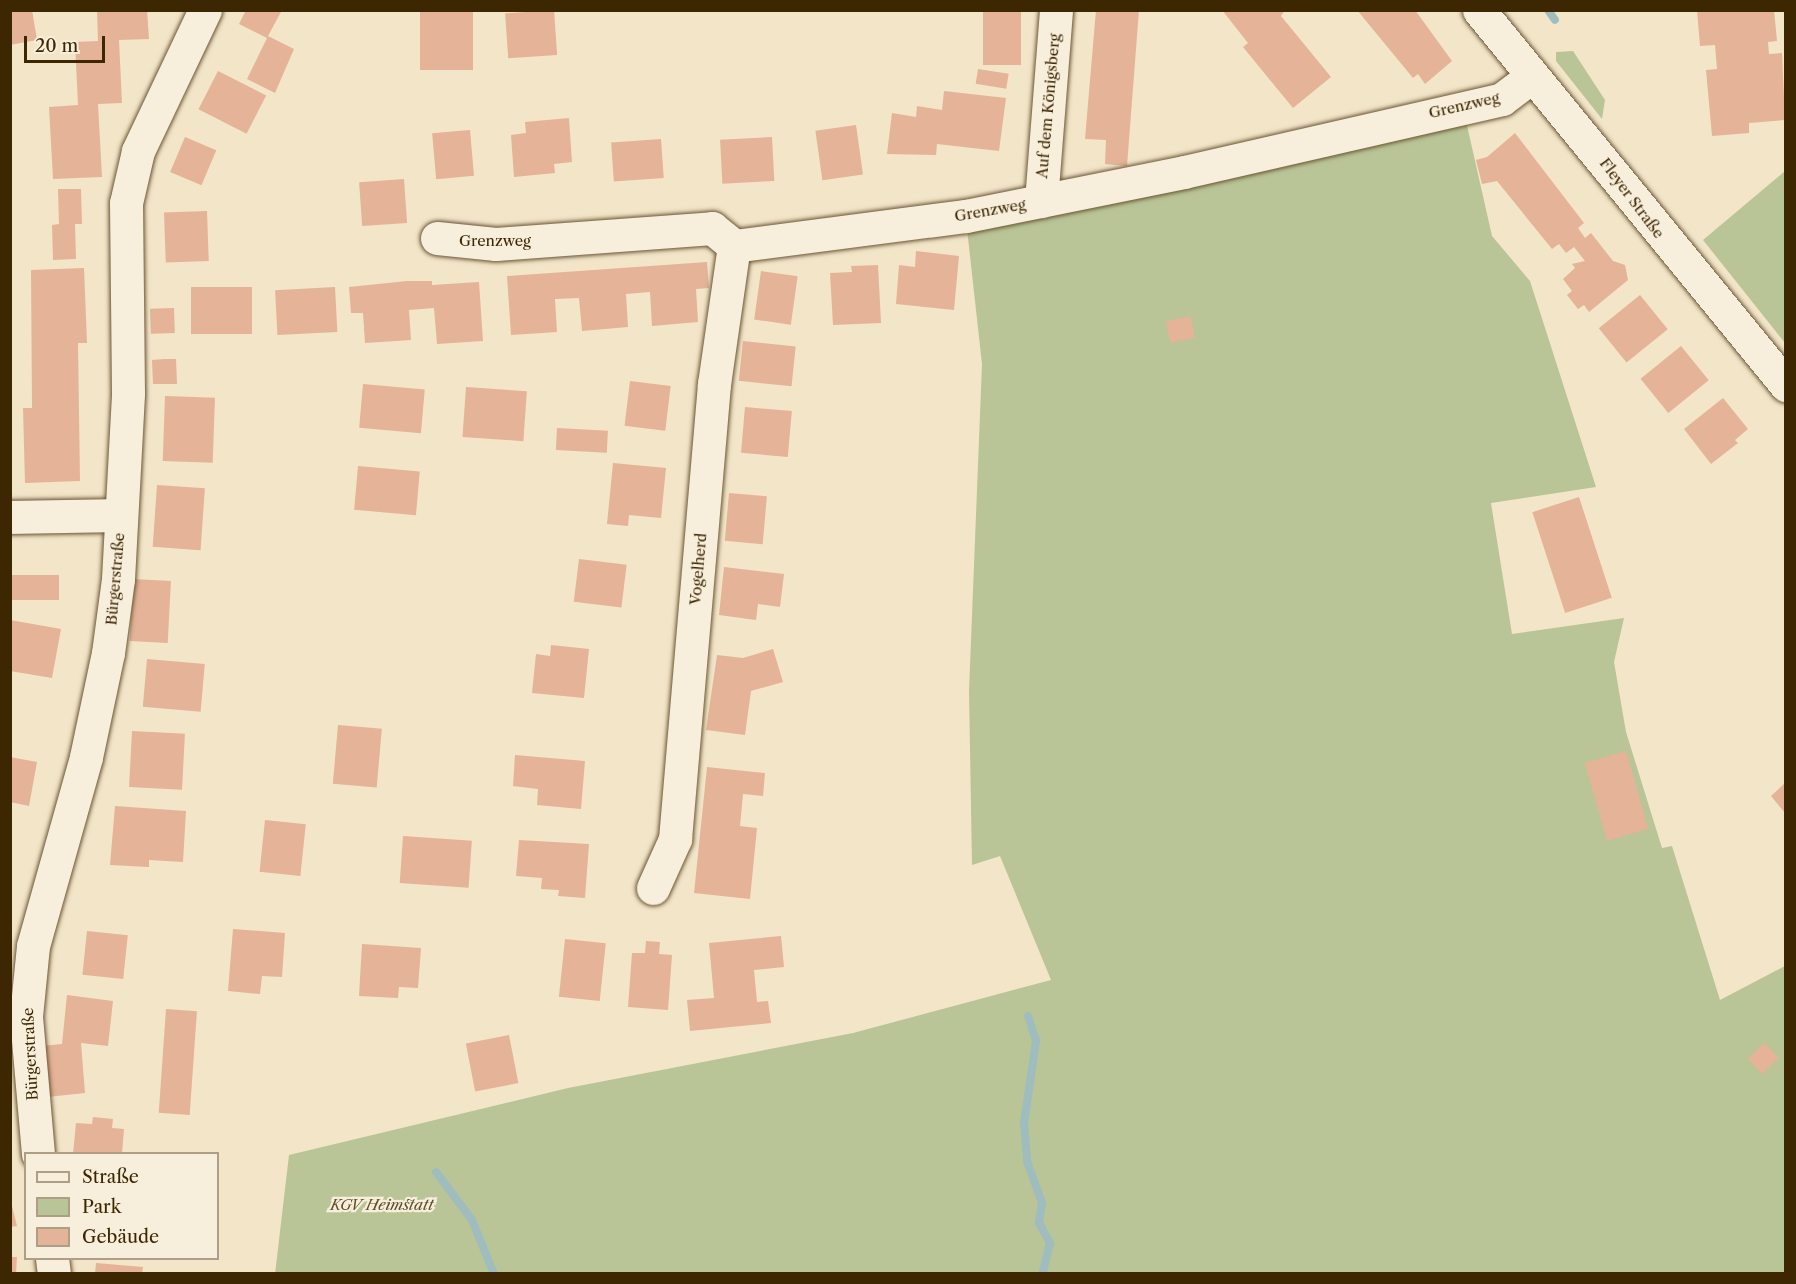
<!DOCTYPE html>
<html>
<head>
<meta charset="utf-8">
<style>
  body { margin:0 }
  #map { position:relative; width:1796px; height:1284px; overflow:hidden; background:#f3e5c8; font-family:"Libre Caslon Text",serif }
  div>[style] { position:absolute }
  .green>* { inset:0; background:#b9c597 }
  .stream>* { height:8px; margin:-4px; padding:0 4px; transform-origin:4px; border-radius:4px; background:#9fbdbf }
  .building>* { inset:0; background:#e5b397; transform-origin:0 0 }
  .roads { filter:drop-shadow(0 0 2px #6a5634) drop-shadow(0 0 2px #6a5634) }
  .minor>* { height:33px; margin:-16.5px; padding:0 16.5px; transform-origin:16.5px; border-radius:16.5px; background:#f7eedb }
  span { translate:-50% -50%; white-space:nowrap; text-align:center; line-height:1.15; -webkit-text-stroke:4.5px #f7eedb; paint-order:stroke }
  .street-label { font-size:15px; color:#3d2703 }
  .park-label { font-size:15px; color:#5c4e28; font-style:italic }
  .frame { position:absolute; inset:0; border:12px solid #3d2703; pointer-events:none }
  .legend { position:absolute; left:24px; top:1152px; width:195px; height:108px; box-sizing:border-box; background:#f7eedb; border:2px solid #ad9e85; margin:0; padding:8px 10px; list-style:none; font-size:18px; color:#3d2703 }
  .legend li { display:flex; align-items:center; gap:12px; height:30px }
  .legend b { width:30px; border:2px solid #ad9e85 }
  .scale { position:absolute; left:24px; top:36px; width:81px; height:27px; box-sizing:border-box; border:3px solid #3d2703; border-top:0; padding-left:8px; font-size:18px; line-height:21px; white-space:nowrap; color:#3d2703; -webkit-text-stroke:4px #f7eedb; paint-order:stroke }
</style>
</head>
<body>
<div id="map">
  <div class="green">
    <i style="clip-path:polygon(1573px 51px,1605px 100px,1602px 119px,1556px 61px,1556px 52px)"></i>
    <i style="clip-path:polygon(1466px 121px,1492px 236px,1530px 281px,1596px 487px,1491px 503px,1512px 634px,1624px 618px,1614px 662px,1626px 732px,1662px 848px,1672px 846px,1720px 1000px,1785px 966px,1785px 1273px,275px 1274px,289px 1155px,568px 1088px,853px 1033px,1051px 980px,1000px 856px,972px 865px,969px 691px,982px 364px,967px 229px)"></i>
    <i style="clip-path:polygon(1785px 171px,1785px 343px,1703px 240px)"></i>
  </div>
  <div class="stream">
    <i style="left:1548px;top:10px;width:12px;rotate:55deg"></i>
    <i style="left:1028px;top:1016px;width:26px;rotate:72deg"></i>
    <i style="left:1036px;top:1041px;width:83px;rotate:98.3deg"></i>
    <i style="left:1024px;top:1123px;width:38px;rotate:85deg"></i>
    <i style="left:1027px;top:1161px;width:45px;rotate:70.3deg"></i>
    <i style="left:1042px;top:1203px;width:20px;rotate:99deg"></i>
    <i style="left:1039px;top:1223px;width:23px;rotate:61deg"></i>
    <i style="left:1050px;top:1243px;width:32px;rotate:104deg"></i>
    <i style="left:436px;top:1172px;width:60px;rotate:53.1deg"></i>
    <i style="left:472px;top:1220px;width:58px;rotate:67.8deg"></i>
  </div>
  <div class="building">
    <i style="clip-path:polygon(10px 10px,32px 10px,37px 40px,10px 45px)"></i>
    <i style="clip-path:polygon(97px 10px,147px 10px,149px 39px,119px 40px,122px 103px,98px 104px,102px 177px,53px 179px,49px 107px,78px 105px,75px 42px,98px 41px)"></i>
    <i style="clip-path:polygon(246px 10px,282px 10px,268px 36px,294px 49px,275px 93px,247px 79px,267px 38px,239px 24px)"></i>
    <i style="left:420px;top:10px;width:53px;height:60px"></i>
    <i style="left:554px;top:10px;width:45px;height:49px;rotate:86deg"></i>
    <i style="left:983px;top:10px;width:38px;height:55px"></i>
    <i style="clip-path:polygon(1096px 10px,1139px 10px,1127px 166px,1105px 164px,1106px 140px,1085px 139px)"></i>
    <i style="clip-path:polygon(1222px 10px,1285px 10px,1281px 16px,1331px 77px,1293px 108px,1243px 47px,1248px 43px)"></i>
    <i style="clip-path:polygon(1357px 10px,1415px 10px,1452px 61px,1425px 84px,1418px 74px,1413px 78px)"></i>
    <i style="clip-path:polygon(1697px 10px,1774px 10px,1777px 41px,1768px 42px,1769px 54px,1782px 53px,1785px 120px,1749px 123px,1749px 133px,1712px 136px,1706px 70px,1717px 69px,1715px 45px,1700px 46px)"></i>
    <i style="left:978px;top:69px;width:31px;height:15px;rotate:9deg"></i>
    <i style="left:218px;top:71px;width:54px;height:43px;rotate:27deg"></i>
    <i style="clip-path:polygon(944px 91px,1006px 98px,999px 151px,937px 144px,936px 155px,887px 154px,892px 113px,916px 117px,917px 106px,942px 110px)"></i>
    <i style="clip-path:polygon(569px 118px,572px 162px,554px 164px,555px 173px,514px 177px,511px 135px,526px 133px,525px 122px)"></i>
    <i style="left:856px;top:125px;width:50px;height:41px;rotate:82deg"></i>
    <i style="left:470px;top:130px;width:46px;height:38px;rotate:85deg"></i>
    <i style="clip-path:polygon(1515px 133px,1584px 223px,1578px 228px,1585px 238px,1591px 233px,1613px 261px,1625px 265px,1628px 280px,1589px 312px,1584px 305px,1578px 309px,1567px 295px,1572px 291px,1563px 279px,1575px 268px,1572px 264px,1585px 261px,1574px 247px,1566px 253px,1559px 244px,1552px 249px,1497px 181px,1482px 184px,1476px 160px,1487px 157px)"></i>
    <i style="left:185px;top:137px;width:34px;height:38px;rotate:23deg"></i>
    <i style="left:772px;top:137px;width:44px;height:52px;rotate:87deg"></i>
    <i style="left:661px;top:139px;width:39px;height:50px;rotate:86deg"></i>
    <i style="left:404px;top:179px;width:44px;height:45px;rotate:86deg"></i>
    <i style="clip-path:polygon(58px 189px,81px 189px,82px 224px,75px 224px,76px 259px,53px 260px,52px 225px,59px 224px)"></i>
    <i style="left:207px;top:211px;width:50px;height:43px;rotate:88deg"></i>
    <i style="clip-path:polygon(916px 251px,959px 256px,954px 310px,896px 304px,899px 265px,915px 267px)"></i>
    <i style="clip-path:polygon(707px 262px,709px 288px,696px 289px,698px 322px,652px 326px,650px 292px,626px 294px,628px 327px,582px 331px,579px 298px,555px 299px,557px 332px,511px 335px,507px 276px)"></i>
    <i style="clip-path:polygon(878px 265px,881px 323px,833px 325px,830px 273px,852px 272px,851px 266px)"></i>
    <i style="clip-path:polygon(84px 268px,87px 343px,78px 343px,80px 481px,25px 483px,23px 408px,32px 408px,31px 270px)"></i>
    <i style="left:761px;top:271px;width:37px;height:49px;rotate:8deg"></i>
    <i style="clip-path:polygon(407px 281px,432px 281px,432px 285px,479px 282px,483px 341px,437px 344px,434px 308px,409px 310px,411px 340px,365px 343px,363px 313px,351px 313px,349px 287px)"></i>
    <i style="left:252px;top:287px;width:47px;height:61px;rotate:90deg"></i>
    <i style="left:335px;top:287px;width:45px;height:60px;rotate:87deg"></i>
    <i style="left:1640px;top:295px;width:44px;height:53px;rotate:51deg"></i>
    <i style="left:174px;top:308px;width:25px;height:24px;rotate:88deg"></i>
    <i style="left:1190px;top:316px;width:22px;height:25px;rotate:77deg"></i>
    <i style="left:743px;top:341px;width:53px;height:40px;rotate:6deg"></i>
    <i style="left:1681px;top:346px;width:44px;height:52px;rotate:51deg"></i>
    <i style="clip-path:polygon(164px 359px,176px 359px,177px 384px,153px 384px,152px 360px)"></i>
    <i style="left:630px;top:381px;width:41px;height:45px;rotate:7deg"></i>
    <i style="left:363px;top:384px;width:62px;height:44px;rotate:5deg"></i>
    <i style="left:466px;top:387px;width:61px;height:50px;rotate:4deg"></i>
    <i style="left:165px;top:396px;width:50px;height:65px;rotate:2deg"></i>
    <i style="clip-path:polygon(1723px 398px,1748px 429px,1735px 440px,1738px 443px,1711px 464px,1684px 429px)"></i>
    <i style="left:745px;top:407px;width:47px;height:46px;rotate:5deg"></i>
    <i style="left:557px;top:428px;width:51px;height:22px;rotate:3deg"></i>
    <i style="clip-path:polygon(613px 463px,666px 468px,661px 518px,629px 515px,628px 526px,607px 524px)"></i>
    <i style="left:358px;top:466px;width:62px;height:44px;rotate:5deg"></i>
    <i style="left:157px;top:485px;width:48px;height:62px;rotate:4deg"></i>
    <i style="left:729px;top:493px;width:38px;height:48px;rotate:5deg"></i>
    <i style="left:1579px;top:497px;width:106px;height:49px;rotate:72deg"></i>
    <i style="left:579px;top:559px;width:48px;height:43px;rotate:7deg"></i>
    <i style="clip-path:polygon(724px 567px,784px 574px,780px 607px,758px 604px,756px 620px,719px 615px)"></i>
    <i style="left:59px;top:575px;width:25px;height:49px;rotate:90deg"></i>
    <i style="left:133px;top:579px;width:38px;height:62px;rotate:3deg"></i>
    <i style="clip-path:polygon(10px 620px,61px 629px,52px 678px,10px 671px)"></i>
    <i style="clip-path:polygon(551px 645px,589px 649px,584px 698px,532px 693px,536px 654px,550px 656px)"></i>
    <i style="clip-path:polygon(773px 649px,783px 682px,751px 691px,745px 735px,706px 730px,717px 655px,743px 658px)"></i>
    <i style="left:147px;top:659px;width:58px;height:48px;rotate:5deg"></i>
    <i style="left:338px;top:725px;width:44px;height:59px;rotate:5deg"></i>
    <i style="left:132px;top:731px;width:53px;height:56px;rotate:3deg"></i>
    <i style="left:1626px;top:751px;width:81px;height:43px;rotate:74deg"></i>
    <i style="clip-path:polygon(515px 755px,585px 761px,581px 809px,537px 805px,538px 789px,513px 786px)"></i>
    <i style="clip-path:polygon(10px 757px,37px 762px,29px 806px,10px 802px)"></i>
    <i style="clip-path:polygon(707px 767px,765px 773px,763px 796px,743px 794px,740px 826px,757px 828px,750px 899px,694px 893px)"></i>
    <i style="clip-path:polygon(1785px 783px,1785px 813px,1771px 796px)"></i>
    <i style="clip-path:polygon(115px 806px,186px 811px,183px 862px,149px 860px,149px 867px,110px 865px)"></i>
    <i style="left:265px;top:820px;width:41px;height:52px;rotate:6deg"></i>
    <i style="left:403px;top:836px;width:69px;height:47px;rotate:4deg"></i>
    <i style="clip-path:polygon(519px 840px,589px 844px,585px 898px,558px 896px,559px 890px,541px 889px,542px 878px,516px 876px)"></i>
    <i style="clip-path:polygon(233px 929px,285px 933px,282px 977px,262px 976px,260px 994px,228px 991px)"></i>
    <i style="left:87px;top:931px;width:41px;height:44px;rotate:6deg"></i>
    <i style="clip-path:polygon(781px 936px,784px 967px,754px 970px,757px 1002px,768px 1001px,771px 1023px,690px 1031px,687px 1000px,714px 998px,709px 943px)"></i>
    <i style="left:565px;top:939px;width:41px;height:58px;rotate:6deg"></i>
    <i style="clip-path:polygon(646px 941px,660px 942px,659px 954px,672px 955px,668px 1010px,628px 1007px,632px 953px,645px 953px)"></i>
    <i style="clip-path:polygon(362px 944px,421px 948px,418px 988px,399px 987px,398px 998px,359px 996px)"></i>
    <i style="clip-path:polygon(67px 995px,113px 1001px,108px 1046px,81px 1043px,85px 1093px,47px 1097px,42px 1046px,62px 1044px)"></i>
    <i style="left:166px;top:1009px;width:31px;height:104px;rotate:4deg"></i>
    <i style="left:509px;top:1035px;width:49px;height:44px;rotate:79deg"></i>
    <i style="left:1764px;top:1043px;width:21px;height:23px;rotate:45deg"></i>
    <i style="clip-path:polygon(93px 1117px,113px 1119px,112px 1128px,124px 1129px,122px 1154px,73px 1154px,76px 1123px,92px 1124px)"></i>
    <i style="clip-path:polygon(10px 1198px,17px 1226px,10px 1227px)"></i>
    <i style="clip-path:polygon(10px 1257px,17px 1257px,16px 1274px,10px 1274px)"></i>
    <i style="clip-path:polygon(96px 1263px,143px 1267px,142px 1274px,95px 1274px)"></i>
  </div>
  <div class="roads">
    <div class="minor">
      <i style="left:1479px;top:10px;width:485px;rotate:50.7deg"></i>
      <i style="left:1041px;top:201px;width:192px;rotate:-85.5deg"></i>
      <i style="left:437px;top:238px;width:59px;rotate:5.8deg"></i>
      <i style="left:496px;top:244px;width:217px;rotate:-4.2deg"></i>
      <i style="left:712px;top:228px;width:28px;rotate:39deg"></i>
      <i style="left:734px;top:246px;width:234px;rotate:-7.4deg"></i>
      <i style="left:966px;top:216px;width:222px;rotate:-11.4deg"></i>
      <i style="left:1184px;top:172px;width:326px;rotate:-12.9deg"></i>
      <i style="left:1502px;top:99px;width:38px;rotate:-37deg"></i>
      <i style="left:10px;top:517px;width:110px;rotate:-1deg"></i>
      <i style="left:653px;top:888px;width:54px;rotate:-65.8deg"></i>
      <i style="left:675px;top:839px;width:457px;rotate:-85.1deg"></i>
      <i style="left:714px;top:384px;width:139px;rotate:-81.8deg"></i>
      <i style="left:38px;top:1154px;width:139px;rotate:-95deg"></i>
      <i style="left:26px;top:1016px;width:70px;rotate:-84.3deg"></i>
      <i style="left:33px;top:946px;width:196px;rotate:-74.3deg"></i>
      <i style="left:86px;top:757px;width:106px;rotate:-78.1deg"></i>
      <i style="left:108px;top:653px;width:75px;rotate:-82.3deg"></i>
      <i style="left:118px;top:579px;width:186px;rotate:-86.9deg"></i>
      <i style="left:128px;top:393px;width:190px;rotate:-90.6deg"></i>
      <i style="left:126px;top:203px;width:53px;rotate:-77deg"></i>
      <i style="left:138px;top:151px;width:156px;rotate:-64.6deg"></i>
      <i style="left:52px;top:1258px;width:16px;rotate:83deg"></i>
    </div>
  </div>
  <div class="street-label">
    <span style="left:1464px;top:105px;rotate:-13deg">Grenzweg</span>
    <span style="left:1048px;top:106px;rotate:-85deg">Auf dem Königsberg</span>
    <span style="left:1632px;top:198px;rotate:53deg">Fleyer Straße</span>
    <span style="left:990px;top:210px;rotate:-10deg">Grenzweg</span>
    <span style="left:495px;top:241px">Grenzweg</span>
    <span style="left:698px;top:569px;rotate:-85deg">Vogelherd</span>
    <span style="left:115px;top:579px;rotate:-85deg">Bürgerstraße</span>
    <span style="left:30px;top:1054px;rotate:-93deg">Bürgerstraße</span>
  </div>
  <div class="park-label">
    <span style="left:382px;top:1205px">KGV Heimstatt</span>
  </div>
  <div class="frame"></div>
  <ul class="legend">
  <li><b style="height:8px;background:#f7eedb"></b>Straße</li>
  <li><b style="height:16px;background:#b9c597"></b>Park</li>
  <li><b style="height:16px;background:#e5b397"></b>Gebäude</li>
  </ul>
  <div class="scale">20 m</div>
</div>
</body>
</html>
